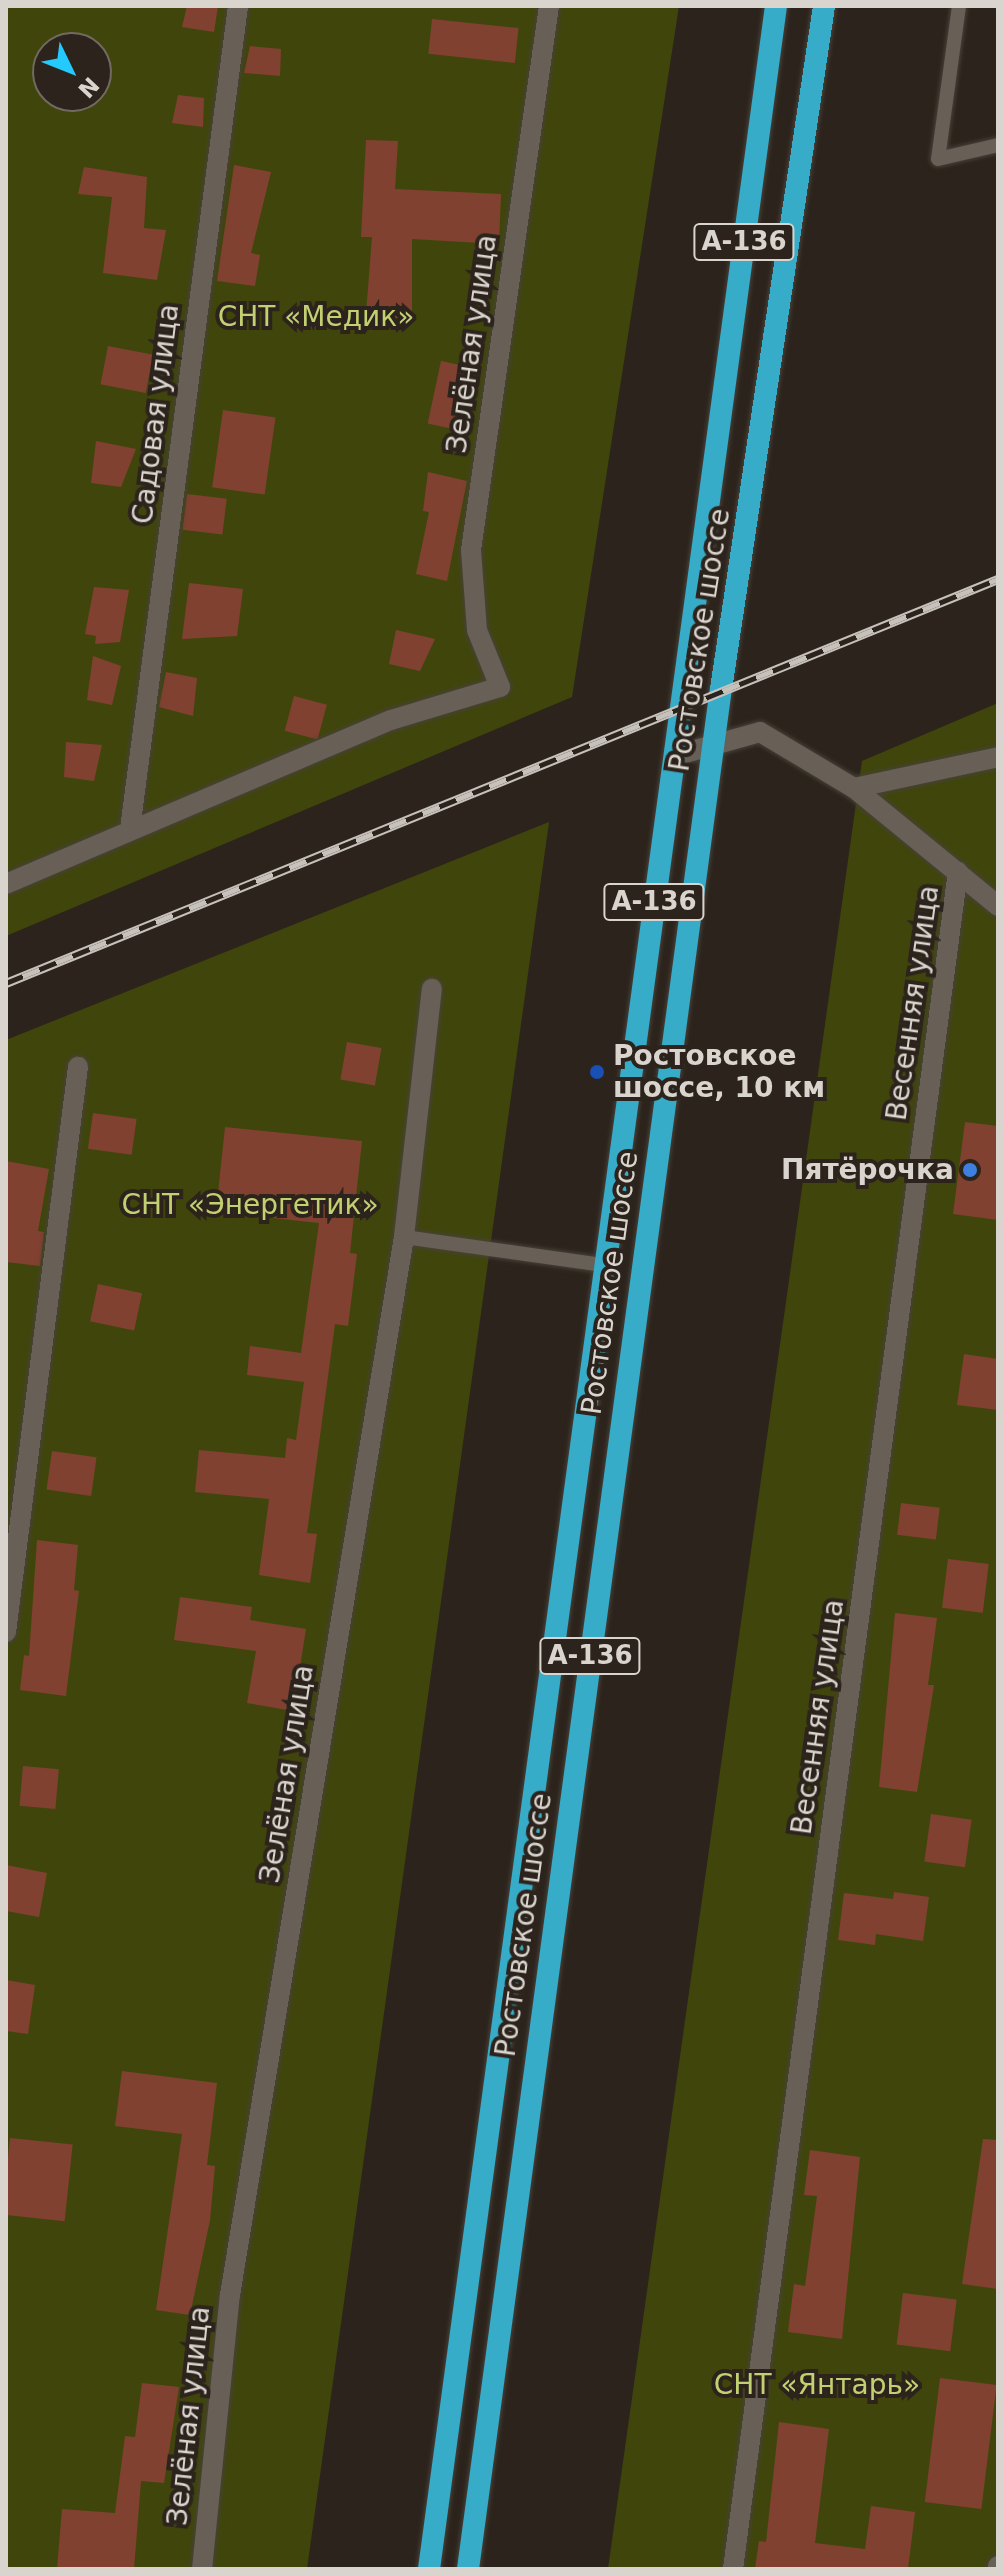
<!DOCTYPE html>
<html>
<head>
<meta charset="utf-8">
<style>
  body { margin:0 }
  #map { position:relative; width:1004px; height:2575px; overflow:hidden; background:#2c241c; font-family:"DejaVu Sans",sans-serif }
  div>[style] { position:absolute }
  .green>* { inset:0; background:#40460b }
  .building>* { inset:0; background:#804131; transform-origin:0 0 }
  .roads { filter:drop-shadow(0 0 2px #47413b) drop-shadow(0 0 2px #47413b) }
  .service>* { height:14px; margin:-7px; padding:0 7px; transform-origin:7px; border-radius:7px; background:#685f56 }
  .minor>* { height:20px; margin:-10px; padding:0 10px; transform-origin:10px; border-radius:10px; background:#685f56 }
  .trunk>* { height:22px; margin:-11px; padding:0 11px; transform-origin:11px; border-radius:11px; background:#36acc8 }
  .rail>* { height:9px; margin-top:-4.5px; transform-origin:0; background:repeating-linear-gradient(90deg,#2c241c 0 18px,#c7c1bb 0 36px); box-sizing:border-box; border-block:2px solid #c7c1bb }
  .dots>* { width:22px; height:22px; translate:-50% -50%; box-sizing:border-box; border:4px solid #2c241c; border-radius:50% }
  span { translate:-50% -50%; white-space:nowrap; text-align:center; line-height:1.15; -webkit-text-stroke:8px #2c241c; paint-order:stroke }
  .shield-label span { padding:2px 6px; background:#2c241c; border:2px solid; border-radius:6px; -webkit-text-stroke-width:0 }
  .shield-label { font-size:26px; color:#d9d4ce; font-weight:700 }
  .park-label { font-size:28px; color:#c3d071 }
  .street-label { font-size:28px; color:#d9d4ce }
  .poi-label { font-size:28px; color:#d9d4ce; font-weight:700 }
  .left { translate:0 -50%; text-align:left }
  .right { translate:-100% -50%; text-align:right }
  .frame { position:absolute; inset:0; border:8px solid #d9d4ce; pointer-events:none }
  .north { position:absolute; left:32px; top:32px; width:80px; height:80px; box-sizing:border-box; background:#2c241c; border:2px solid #716a63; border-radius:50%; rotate:133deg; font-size:22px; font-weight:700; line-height:32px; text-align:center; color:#d9d4ce }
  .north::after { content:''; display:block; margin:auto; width:28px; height:36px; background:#24c9fe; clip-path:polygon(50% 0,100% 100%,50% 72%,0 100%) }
</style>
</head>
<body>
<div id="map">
  <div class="green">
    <i style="clip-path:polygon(evenodd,6px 6px,679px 6px,572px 697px,6px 936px,6px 6px,48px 48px,96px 48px,96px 96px,48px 96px,48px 48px)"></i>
    <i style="clip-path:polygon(998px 703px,998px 2569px,608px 2569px,862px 761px)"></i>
    <i style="clip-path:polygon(549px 822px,307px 2569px,6px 2569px,6px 1040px)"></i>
  </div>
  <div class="building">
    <i style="clip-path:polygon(187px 6px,218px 6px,214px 32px,182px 27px)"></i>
    <i style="left:432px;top:19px;width:87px;height:35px;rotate:6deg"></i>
    <i style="clip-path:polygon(250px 46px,281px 49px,280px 76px,244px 73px)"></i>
    <i style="clip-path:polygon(178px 95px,204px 98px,203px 127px,172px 123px)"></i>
    <i style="clip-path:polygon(366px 140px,398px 141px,395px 189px,501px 194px,499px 244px,412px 239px,412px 320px,366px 314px,372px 237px,361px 237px)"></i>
    <i style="clip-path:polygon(234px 165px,271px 172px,251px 253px,260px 255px,255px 286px,217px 281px)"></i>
    <i style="clip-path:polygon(84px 167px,147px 177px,144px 228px,166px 230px,157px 280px,103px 273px,112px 197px,78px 194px)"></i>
    <i style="left:108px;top:346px;width:46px;height:39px;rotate:11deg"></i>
    <i style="left:441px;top:361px;width:33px;height:64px;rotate:12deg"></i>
    <i style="left:223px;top:410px;width:53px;height:78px;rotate:8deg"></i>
    <i style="clip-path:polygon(96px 441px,136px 449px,121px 487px,91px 483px)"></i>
    <i style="clip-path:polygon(428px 472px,467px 481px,447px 581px,416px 574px,429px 512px,423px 511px)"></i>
    <i style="left:187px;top:494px;width:40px;height:36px;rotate:7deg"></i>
    <i style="clip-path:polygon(189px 583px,243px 589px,237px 636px,182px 639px)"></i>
    <i style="clip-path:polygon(94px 587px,129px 590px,120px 642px,95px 644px,96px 636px,85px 634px)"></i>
    <i style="clip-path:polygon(396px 630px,435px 639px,420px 671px,389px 664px)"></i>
    <i style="clip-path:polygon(93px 656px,121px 666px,112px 705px,87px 700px)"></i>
    <i style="clip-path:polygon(166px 672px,197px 678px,193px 716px,159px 707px)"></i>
    <i style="left:294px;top:696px;width:34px;height:36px;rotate:15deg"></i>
    <i style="clip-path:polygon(66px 742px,102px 745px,94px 781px,64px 777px)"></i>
    <i style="left:347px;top:1042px;width:35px;height:38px;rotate:10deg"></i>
    <i style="left:93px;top:1113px;width:44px;height:36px;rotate:8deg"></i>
    <i style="clip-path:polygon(965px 1122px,998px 1126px,998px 1220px,953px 1214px)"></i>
    <i style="clip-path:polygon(225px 1127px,362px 1141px,350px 1253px,357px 1254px,348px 1326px,335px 1324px,307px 1533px,317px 1534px,310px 1583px,259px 1575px,269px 1499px,195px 1492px,199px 1450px,285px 1458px,287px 1438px,296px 1440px,304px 1382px,247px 1375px,250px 1346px,301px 1353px,319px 1223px,216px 1212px)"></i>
    <i style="clip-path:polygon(6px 1161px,49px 1169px,38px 1231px,44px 1232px,40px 1266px,6px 1262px)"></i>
    <i style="left:98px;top:1284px;width:45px;height:38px;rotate:12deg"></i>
    <i style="clip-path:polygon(964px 1354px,998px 1359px,998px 1410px,957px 1405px)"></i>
    <i style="left:52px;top:1451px;width:45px;height:39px;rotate:8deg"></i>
    <i style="left:901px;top:1503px;width:39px;height:32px;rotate:7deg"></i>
    <i style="clip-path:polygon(37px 1540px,78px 1545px,74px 1590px,79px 1591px,66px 1696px,20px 1690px,24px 1655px,29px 1656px)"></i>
    <i style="left:948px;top:1559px;width:41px;height:49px;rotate:7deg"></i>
    <i style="clip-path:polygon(180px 1597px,252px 1607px,250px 1620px,306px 1629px,293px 1711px,247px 1703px,256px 1651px,174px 1640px)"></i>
    <i style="clip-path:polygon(895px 1613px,937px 1618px,928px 1685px,934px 1685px,917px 1792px,879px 1787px)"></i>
    <i style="left:23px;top:1766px;width:36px;height:40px;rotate:5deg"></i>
    <i style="left:931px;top:1814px;width:41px;height:48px;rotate:8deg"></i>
    <i style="clip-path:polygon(6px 1865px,47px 1873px,39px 1917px,6px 1911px)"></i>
    <i style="clip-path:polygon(894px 1892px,929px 1897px,923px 1941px,876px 1934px,875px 1945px,838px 1940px,844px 1893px,893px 1899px)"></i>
    <i style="clip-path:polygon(6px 1980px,35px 1985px,28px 2034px,6px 2031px)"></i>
    <i style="clip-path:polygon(122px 2071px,217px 2083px,207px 2165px,215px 2166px,210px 2220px,190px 2315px,156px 2310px,182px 2134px,115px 2126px)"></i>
    <i style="left:10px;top:2138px;width:63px;height:77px;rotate:6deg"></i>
    <i style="clip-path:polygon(983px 2139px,998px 2140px,998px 2289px,962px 2284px)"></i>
    <i style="clip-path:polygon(810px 2150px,860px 2157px,842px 2339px,788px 2332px,794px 2284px,805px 2286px,817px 2196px,804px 2195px)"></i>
    <i style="left:903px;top:2293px;width:54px;height:52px;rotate:7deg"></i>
    <i style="left:940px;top:2378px;width:57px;height:125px;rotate:7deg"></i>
    <i style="clip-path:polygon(142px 2383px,179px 2387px,164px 2483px,141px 2481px,134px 2569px,57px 2569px,62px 2509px,115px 2513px,125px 2436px,135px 2437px)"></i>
    <i style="clip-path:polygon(779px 2422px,829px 2429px,815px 2543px,865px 2549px,871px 2506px,915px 2512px,908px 2569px,755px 2569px,759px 2541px,766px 2542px)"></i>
  </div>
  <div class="roads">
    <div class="service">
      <i style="left:959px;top:6px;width:154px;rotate:97.8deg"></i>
      <i style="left:938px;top:159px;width:62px;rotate:-13.1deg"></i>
      <i style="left:404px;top:1237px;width:202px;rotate:8deg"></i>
    </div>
    <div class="minor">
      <i style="left:674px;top:756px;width:89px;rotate:-15.6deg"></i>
      <i style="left:760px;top:732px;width:109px;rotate:30.8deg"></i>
      <i style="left:854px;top:788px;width:186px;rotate:39.3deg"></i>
      <i style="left:854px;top:788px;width:147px;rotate:-12.1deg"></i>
      <i style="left:130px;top:829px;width:830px;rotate:-82.52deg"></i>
      <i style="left:6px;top:884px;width:418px;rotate:-23.1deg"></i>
      <i style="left:391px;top:720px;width:114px;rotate:-16.8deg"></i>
      <i style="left:500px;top:687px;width:61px;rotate:-112deg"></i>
      <i style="left:477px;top:630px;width:80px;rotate:-94.3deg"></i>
      <i style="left:471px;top:550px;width:550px;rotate:-81.84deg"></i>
      <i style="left:6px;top:1632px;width:570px;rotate:-82.74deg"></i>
      <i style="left:202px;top:2569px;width:275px;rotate:-84.2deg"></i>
      <i style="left:230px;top:2295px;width:1072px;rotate:-80.66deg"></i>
      <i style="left:404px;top:1237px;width:250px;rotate:-83.6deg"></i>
      <i style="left:733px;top:2569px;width:1712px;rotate:-82.45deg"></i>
      <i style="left:998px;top:2569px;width:3px;rotate:-90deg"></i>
    </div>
    <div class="trunk">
      <i style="left:429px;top:2569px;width:2586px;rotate:-82.29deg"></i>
      <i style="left:468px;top:2569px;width:1897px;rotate:-82.34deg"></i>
      <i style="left:721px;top:689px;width:691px;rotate:-81.42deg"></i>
    </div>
  </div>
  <div class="rail">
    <i style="left:6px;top:983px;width:1071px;rotate:-22.16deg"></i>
  </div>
  <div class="dots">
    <i style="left:597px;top:1072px;background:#1a4fb4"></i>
    <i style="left:970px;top:1170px;background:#3f7fe0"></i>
  </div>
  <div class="shield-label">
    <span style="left:744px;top:242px">А-136</span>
    <span style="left:654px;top:902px">А-136</span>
    <span style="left:590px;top:1656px">А-136</span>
  </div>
  <div class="park-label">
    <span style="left:316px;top:317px">СНТ «Медик»</span>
    <span style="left:250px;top:1205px">СНТ «Энергетик»</span>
    <span style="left:817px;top:2385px">СНТ «Янтарь»</span>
  </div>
  <div class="street-label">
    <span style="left:472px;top:344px;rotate:-82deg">Зелёная улица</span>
    <span style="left:156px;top:414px;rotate:-83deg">Садовая улица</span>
    <span style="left:700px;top:640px;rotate:-81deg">Ростовское шоссе</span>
    <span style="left:913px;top:1003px;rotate:-82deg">Весенняя улица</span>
    <span style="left:610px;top:1283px;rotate:-82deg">Ростовское шоссе</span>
    <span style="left:818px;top:1717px;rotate:-82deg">Весенняя улица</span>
    <span style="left:287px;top:1774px;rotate:-81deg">Зелёная улица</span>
    <span style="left:524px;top:1925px;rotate:-82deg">Ростовское шоссе</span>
    <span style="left:189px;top:2416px;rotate:-84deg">Зелёная улица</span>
  </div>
  <div class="poi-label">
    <span class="left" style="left:613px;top:1072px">Ростовское<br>шоссе, 10 км</span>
    <span class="right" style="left:954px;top:1170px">Пятёрочка</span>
  </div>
  <div class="frame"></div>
  <div class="north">N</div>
</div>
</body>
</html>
